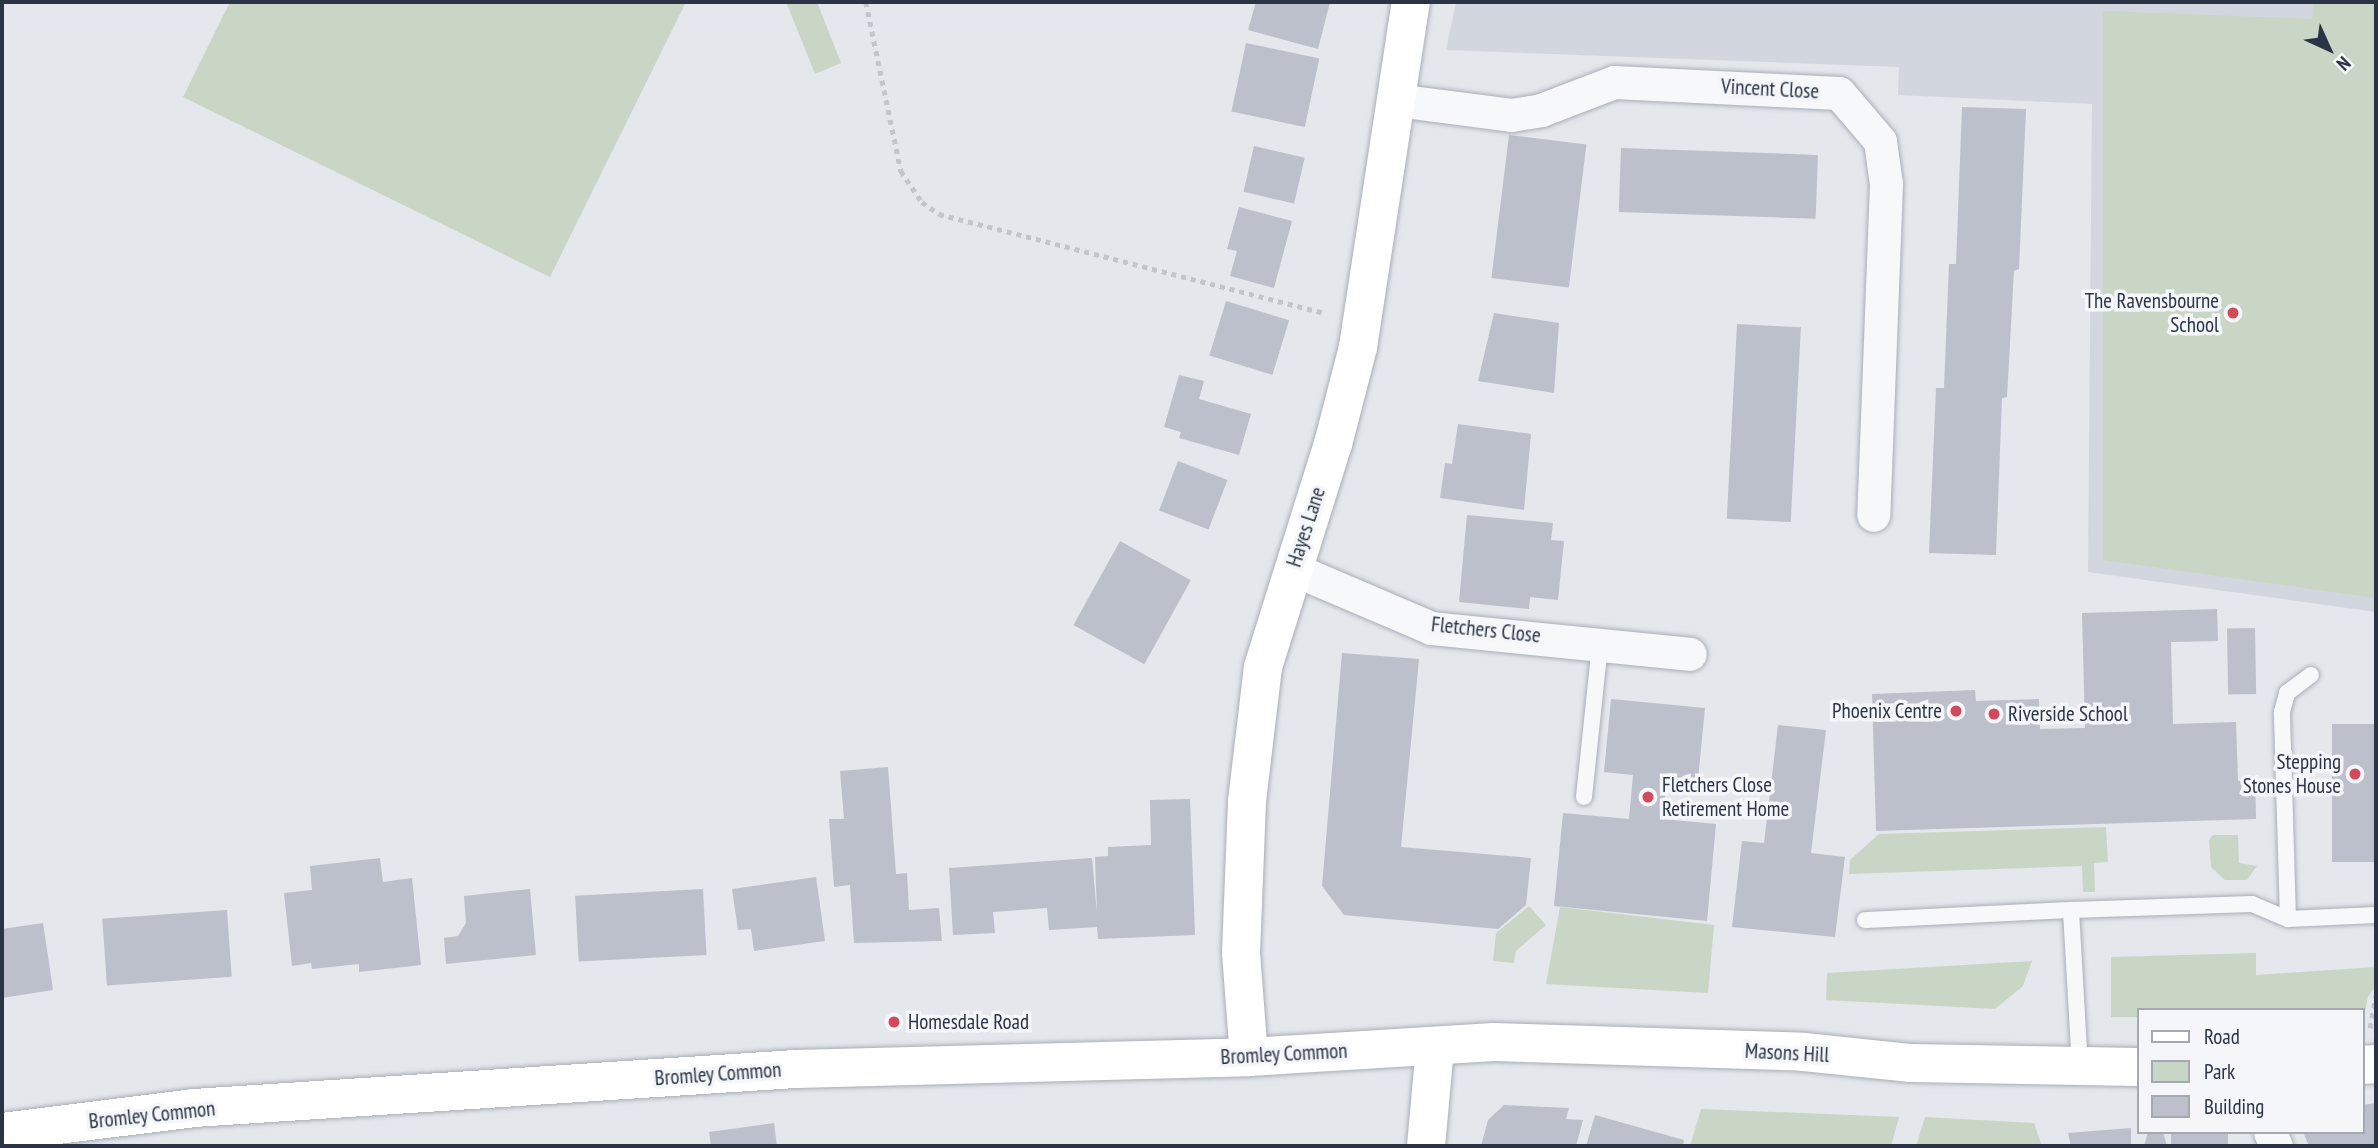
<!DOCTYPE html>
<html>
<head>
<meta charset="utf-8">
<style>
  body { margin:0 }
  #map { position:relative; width:2378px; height:1148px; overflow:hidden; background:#e4e7ec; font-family:"PT Sans Narrow",sans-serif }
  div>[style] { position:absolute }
  .built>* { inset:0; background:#d2d6de }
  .green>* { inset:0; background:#c9d6c5 }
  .building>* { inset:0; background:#bbc0ca; transform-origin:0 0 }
  .path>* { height:4.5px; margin-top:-2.25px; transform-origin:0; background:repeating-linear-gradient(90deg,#c2c5cb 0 5px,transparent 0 10px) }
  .roads { filter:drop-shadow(0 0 2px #a9aeb7) drop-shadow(0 0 2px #a9aeb7) }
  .service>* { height:16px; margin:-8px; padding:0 8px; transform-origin:8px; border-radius:8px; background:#f7f8fa }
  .minor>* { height:33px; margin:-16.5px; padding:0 16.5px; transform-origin:16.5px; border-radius:16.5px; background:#f7f8fa }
  .secondary>* { height:38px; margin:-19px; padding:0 19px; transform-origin:19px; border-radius:19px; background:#fff }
  .primary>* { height:38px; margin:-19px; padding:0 19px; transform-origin:19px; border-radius:19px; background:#fff }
  .dots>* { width:19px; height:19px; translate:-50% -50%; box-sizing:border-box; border:4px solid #f4f6f9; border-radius:50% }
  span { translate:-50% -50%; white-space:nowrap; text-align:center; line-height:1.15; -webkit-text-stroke:7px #f4f6f9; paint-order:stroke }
  .street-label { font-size:21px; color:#2b3445 }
  .poi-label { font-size:21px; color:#2b3445 }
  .right { translate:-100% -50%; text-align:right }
  .left { translate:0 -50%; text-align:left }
  .frame { position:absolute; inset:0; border:4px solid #2b3445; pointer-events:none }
  .legend { position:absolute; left:2137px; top:1008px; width:228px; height:126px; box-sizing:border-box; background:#f4f6f9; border:2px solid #a4a8b1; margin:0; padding:9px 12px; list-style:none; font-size:21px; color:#2b3445 }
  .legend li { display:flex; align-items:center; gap:14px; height:35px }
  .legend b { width:35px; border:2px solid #a4a8b1 }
  .north { position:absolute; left:2294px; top:14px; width:70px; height:70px; -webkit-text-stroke:5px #f4f6f9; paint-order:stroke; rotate:135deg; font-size:19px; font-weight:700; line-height:28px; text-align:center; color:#2b3445 }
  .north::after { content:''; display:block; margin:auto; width:24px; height:32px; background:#2b3445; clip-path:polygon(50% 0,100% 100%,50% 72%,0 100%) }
</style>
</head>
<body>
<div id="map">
  <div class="built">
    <i style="clip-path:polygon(1456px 2px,2376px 2px,2376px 612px,2088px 572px,2092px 104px,1898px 95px,1899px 67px,1446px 50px)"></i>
  </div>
  <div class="green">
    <i style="clip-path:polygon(230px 2px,686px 2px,550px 277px,183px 97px)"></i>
    <i style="clip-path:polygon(786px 2px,817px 2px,841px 63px,815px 74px)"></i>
    <i style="clip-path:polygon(2313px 2px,2376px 2px,2376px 598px,2103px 560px,2103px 11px,2312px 19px)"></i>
    <i style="clip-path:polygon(2106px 827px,2108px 862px,2094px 863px,2095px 892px,2083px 892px,2082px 866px,1849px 874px,1850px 860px,1879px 834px)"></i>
    <i style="clip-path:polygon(2213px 835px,2238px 835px,2239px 863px,2257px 866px,2247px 880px,2225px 880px,2211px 867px,2209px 840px)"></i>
    <i style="clip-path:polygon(1529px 906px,1546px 925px,1516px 951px,1514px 963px,1493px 961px,1496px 933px)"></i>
    <i style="clip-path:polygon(1560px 907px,1714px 925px,1708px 993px,1546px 984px)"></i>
    <i style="clip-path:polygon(2256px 953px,2256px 975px,2376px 967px,2376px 985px,2368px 997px,2364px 1017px,2362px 1010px,2138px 1010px,2138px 1017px,2111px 1017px,2111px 957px)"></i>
    <i style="clip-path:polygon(2032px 961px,2023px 986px,1995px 1009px,1826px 1000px,1827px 973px)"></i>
    <i style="clip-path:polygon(1701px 1109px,1899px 1117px,1891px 1146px,1690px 1146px)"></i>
    <i style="clip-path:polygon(1925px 1117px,2034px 1123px,2042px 1146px,1916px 1146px)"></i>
  </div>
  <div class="building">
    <i style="clip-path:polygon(1256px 2px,1330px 2px,1318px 49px,1248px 30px)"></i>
    <i style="left:1246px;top:43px;width:75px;height:70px;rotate:12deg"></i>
    <i style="clip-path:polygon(1962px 107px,2026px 109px,2019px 269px,2014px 271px,2007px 397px,2002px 398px,1996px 555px,1929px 553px,1936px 388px,1944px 388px,1949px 264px,1956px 264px)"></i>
    <i style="left:1509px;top:135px;width:78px;height:144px;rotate:7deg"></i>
    <i style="left:1254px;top:146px;width:52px;height:47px;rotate:13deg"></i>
    <i style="left:1621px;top:148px;width:197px;height:64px;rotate:2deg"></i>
    <i style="clip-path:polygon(1239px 207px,1292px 221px,1274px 288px,1230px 276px,1237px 251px,1227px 249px)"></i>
    <i style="left:1226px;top:301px;width:66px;height:57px;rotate:17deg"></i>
    <i style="clip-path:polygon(1494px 313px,1559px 323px,1554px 393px,1478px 381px)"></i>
    <i style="left:1737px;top:324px;width:64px;height:195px;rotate:3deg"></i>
    <i style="clip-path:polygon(1179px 375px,1204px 381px,1199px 399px,1251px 414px,1239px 455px,1179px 438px,1181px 432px,1164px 427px)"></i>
    <i style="clip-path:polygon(1458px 424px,1531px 434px,1524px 510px,1440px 498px,1445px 463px,1452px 464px)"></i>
    <i style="left:1178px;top:461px;width:53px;height:53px;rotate:21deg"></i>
    <i style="clip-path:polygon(1467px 515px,1553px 523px,1551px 540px,1564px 541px,1558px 600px,1530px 597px,1529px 609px,1459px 602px)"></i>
    <i style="left:1120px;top:541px;width:81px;height:96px;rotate:29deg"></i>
    <i style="clip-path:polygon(2217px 609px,2218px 641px,2171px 642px,2173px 724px,2236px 722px,2238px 781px,2255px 780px,2256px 819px,1876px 831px,1872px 694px,1975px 690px,1976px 701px,2039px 699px,2040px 729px,2085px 728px,2082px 613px)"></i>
    <i style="left:2255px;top:628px;width:66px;height:28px;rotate:89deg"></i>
    <i style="clip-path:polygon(1342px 653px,1419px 659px,1401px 847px,1531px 858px,1526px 905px,1498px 929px,1344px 915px,1322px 886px)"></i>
    <i style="clip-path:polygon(1611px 699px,1705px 708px,1698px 780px,1667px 777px,1663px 819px,1716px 824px,1707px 921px,1554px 906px,1563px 813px,1629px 819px,1633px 775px,1604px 772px)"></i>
    <i style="left:2376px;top:724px;width:138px;height:44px;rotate:90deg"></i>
    <i style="clip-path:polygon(1778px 725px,1826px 730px,1811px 853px,1845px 857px,1835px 937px,1732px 927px,1742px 841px,1764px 843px)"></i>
    <i style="clip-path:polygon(888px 767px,896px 874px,907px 873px,909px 910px,939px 908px,942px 941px,854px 943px,850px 885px,834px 887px,829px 819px,844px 819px,840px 771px)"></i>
    <i style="clip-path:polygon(1190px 799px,1195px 935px,1098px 939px,1097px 927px,1049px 930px,1047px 908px,993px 912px,995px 933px,953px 935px,949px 868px,1092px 858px,1097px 914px,1095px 857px,1108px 856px,1108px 847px,1151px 845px,1150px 800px)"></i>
    <i style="clip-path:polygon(380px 858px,383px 882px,412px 878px,421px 965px,359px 972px,359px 964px,312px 969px,311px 963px,292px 966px,284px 893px,312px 890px,310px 866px)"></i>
    <i style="clip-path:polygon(816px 877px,825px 941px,754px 951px,751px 929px,738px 930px,732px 889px)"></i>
    <i style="clip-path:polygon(530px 889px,536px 955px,446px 964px,444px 938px,458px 936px,466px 923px,464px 896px)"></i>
    <i style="left:703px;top:889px;width:66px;height:128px;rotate:87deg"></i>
    <i style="left:227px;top:910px;width:67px;height:125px;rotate:86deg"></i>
    <i style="clip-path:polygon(43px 923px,53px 990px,2px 998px,2px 929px)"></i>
    <i style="clip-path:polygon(2376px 1103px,2376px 1146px,2309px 1146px,2303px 1132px,2362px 1132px,2362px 1105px)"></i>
    <i style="clip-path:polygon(1504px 1105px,1569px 1108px,1566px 1119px,1583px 1120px,1576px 1146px,1481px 1146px,1488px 1120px)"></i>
    <i style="clip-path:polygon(1595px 1115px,1684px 1140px,1683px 1146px,1586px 1146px)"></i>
    <i style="clip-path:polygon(774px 1123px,777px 1146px,711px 1146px,709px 1132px)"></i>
    <i style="clip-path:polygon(2131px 1128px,2131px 1146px,2071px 1146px,2068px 1133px)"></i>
    <i style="clip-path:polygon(2148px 1132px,2163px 1132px,2167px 1146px,2144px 1146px)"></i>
    <i style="left:2171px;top:1132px;width:57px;height:15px"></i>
  </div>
  <div class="path">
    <i style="left:866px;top:2px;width:173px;rotate:78.3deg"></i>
    <i style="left:901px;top:171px;width:37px;rotate:56deg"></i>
    <i style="left:922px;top:202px;width:21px;rotate:35deg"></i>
    <i style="left:939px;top:214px;width:398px;rotate:14.4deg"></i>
    <i style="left:2370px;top:1028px;width:34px;rotate:-80deg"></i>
  </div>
  <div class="roads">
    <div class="service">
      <i style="left:1584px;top:797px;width:154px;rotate:-84deg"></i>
      <i style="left:2288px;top:919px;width:207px;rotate:-91.7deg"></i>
      <i style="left:2282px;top:712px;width:20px;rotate:-75deg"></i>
      <i style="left:2287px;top:693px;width:30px;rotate:-37deg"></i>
      <i style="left:1865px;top:920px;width:206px;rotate:-2.8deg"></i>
      <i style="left:2080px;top:1067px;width:157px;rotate:-93.3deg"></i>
      <i style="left:2071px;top:910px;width:181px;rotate:-1.9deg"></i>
      <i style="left:2252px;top:904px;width:39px;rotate:23deg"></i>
      <i style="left:2288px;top:919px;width:88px;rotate:-2.6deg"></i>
    </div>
    <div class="minor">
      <i style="left:1396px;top:100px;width:116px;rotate:7.4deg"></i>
      <i style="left:1511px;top:115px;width:30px;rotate:-9deg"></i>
      <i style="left:1541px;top:110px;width:78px;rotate:-21deg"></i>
      <i style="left:1614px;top:82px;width:225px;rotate:2.8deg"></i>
      <i style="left:1839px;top:93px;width:63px;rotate:49.5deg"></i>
      <i style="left:1880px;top:141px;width:43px;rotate:82.1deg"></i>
      <i style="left:1886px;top:184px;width:331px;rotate:92.2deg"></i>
      <i style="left:1293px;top:569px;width:150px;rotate:23.1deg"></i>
      <i style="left:1431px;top:628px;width:260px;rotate:5.7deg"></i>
      <i style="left:2270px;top:1132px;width:15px;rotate:67deg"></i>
    </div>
    <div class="secondary">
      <i style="left:1249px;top:1057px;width:105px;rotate:-94.4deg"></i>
      <i style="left:1241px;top:952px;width:151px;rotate:-87.7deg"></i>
      <i style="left:1247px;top:801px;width:135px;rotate:-83.2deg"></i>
      <i style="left:1263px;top:667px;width:234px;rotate:-72.6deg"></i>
      <i style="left:1333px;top:444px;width:100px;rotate:-75.5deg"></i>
      <i style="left:1358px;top:347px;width:349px;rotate:-81.3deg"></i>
      <i style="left:1426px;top:1146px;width:99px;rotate:-84.8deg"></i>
    </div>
    <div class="primary">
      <i style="left:2362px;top:1065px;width:14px;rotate:-4deg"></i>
      <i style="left:2px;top:1132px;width:193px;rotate:-7.1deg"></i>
      <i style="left:194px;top:1108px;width:603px;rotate:-3.71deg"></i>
      <i style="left:796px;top:1069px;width:453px;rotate:-1.5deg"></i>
      <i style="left:1249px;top:1057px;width:245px;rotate:-3.5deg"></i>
      <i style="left:1494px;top:1042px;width:310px;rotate:1.8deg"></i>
      <i style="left:1804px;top:1052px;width:108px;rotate:5.9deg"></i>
      <i style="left:1911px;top:1063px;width:227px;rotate:1deg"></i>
    </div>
  </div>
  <div class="dots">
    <i style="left:2233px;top:313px;background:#d1495b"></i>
    <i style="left:1956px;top:711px;background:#d1495b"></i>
    <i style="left:1994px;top:714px;background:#d1495b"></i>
    <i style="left:2355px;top:774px;background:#d1495b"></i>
    <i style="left:1648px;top:797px;background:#d1495b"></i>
    <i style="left:894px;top:1022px;background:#d1495b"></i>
  </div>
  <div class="street-label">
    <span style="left:1770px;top:89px;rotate:3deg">Vincent Close</span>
    <span style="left:1306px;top:527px;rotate:-72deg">Hayes Lane</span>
    <span style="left:1486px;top:630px;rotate:6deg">Fletchers Close</span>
    <span style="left:1787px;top:1053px;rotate:3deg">Masons Hill</span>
    <span style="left:1284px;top:1054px;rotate:-3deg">Bromley Common</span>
    <span style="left:718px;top:1074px;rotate:-4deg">Bromley Common</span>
    <span style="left:152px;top:1115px;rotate:-6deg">Bromley Common</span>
  </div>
  <div class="poi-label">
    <span class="right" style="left:2219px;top:313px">The Ravensbourne<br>School</span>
    <span class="right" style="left:1942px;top:711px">Phoenix Centre</span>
    <span class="left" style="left:2008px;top:714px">Riverside School</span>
    <span class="right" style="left:2341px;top:774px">Stepping<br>Stones House</span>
    <span class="left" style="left:1662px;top:797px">Fletchers Close<br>Retirement Home</span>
    <span class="left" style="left:908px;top:1022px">Homesdale Road</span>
  </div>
  <div class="frame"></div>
  <ul class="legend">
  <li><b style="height:9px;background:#fff"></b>Road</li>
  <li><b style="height:19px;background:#c9d6c5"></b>Park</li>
  <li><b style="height:19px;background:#bbc0ca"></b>Building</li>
  </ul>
  <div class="north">N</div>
</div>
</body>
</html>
